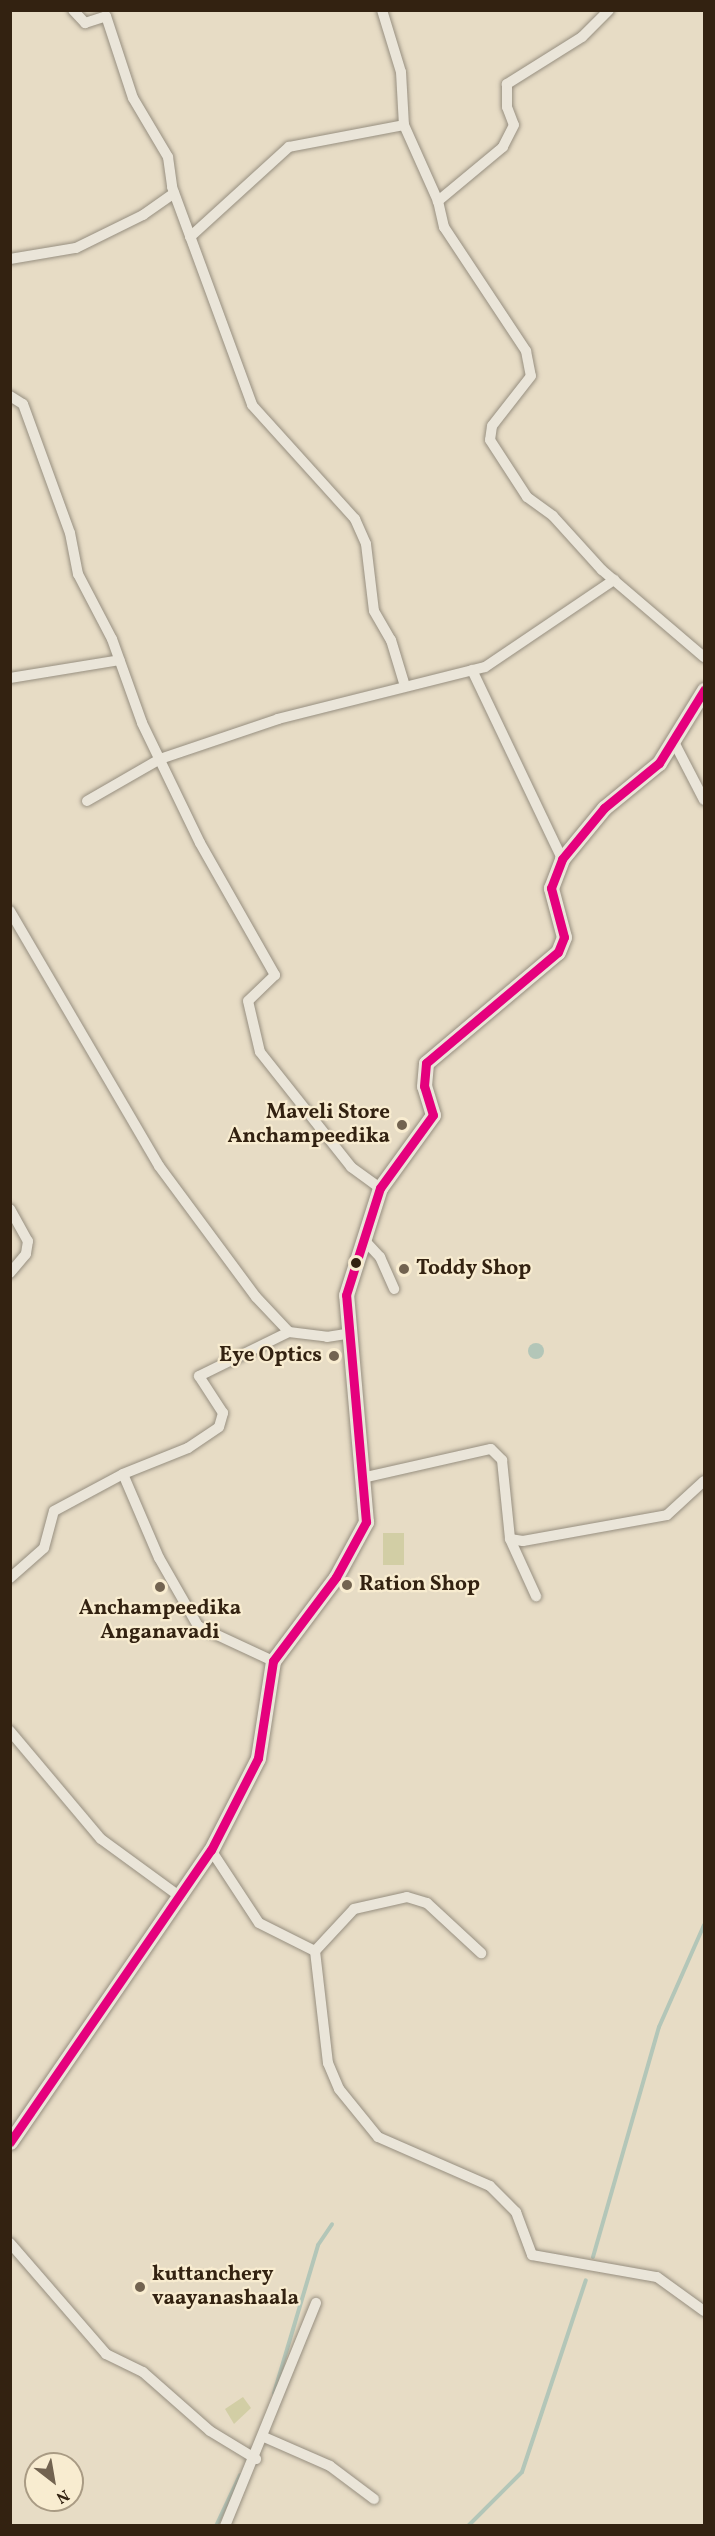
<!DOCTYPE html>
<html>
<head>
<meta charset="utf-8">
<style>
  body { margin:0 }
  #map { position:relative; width:715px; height:2536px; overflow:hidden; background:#e7dcc5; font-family:Vollkorn,serif }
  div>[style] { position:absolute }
  .green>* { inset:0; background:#d2cea5; transform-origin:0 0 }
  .water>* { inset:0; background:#b3c6b8 }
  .round { border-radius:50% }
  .stream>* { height:4px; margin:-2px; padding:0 2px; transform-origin:2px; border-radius:2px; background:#b3c6b8 }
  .roads { filter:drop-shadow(0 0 2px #978f80) drop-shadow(0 0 2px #978f80) }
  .street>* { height:10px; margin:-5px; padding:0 5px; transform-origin:5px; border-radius:5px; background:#eae5d9 }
  .secondary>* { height:15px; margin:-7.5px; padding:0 7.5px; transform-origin:7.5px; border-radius:7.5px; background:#eae5d9 }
  .bus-1>* { height:9px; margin:-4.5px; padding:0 4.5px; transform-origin:4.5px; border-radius:4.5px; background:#e5007d }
  .dots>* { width:16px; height:16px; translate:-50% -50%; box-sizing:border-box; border:3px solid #f8ecd0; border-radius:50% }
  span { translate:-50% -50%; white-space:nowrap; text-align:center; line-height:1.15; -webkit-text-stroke:4.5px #f8ecd0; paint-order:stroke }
  .poi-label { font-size:21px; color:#321; font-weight:700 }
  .right { translate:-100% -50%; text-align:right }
  .left { translate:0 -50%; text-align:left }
  .frame { position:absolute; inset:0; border:12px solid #321; pointer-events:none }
  .north { position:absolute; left:24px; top:2452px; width:60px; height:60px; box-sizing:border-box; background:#f8ecd0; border:2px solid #a99b84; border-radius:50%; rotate:149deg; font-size:16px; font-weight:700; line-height:24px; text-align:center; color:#321 }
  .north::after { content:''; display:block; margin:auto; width:21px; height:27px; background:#726350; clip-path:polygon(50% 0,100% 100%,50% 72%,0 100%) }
</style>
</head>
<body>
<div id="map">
  <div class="green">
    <i style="left:383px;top:1533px;width:21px;height:32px"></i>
    <i style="clip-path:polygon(243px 2397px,251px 2408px,234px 2424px,225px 2409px)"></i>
  </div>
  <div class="water">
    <i class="round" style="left:528px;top:1343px;width:16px;height:16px"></i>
  </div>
  <div class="stream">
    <i style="left:593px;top:2257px;width:239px;rotate:-74deg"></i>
    <i style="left:659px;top:2027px;width:111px;rotate:-66.2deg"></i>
    <i style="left:274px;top:2393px;width:154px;rotate:-73.4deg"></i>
    <i style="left:318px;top:2245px;width:25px;rotate:-56deg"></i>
    <i style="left:216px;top:2526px;width:56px;rotate:-64.8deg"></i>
    <i style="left:468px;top:2526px;width:76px;rotate:-45deg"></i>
    <i style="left:522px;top:2472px;width:202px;rotate:-71.6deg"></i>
  </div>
  <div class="roads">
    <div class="street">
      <i style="left:73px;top:10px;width:18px;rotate:47deg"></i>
      <i style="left:85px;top:23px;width:22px;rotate:-18deg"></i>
      <i style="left:106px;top:16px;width:86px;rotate:71.8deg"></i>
      <i style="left:133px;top:98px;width:69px;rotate:59.3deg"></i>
      <i style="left:168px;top:157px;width:30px;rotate:82deg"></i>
      <i style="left:172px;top:187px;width:232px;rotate:69.8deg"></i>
      <i style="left:252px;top:405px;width:154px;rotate:47.9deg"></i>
      <i style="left:355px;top:519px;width:27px;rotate:66deg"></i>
      <i style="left:366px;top:544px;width:67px;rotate:83.2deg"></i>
      <i style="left:374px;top:611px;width:34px;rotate:60deg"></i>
      <i style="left:391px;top:640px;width:48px;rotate:73.1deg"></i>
      <i style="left:382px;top:10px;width:65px;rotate:73deg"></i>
      <i style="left:401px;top:72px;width:53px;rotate:86.8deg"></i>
      <i style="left:404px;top:125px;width:83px;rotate:65.9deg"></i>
      <i style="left:609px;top:10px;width:38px;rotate:135deg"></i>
      <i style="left:582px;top:37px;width:89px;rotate:147.9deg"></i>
      <i style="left:507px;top:84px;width:23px;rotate:90deg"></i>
      <i style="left:507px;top:107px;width:19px;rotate:69deg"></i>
      <i style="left:514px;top:125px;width:25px;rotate:117deg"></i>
      <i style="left:503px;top:147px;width:85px;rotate:140.3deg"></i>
      <i style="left:438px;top:201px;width:27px;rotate:77deg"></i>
      <i style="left:444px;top:227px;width:149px;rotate:56.5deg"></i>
      <i style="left:526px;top:351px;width:25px;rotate:79deg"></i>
      <i style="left:531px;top:376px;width:63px;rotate:128deg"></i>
      <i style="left:492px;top:426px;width:14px;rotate:98deg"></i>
      <i style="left:490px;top:440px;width:68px;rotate:57deg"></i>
      <i style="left:527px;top:497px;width:32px;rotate:36deg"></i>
      <i style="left:553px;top:516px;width:73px;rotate:47.8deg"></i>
      <i style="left:602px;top:570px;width:134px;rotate:40.5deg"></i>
      <i style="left:190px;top:237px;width:134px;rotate:-42.3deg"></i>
      <i style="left:289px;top:147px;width:117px;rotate:-10.8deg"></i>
      <i style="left:10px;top:259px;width:67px;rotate:-9.5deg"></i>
      <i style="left:76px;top:248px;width:75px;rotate:-26.2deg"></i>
      <i style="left:143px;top:215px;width:38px;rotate:-35deg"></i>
      <i style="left:10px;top:396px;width:15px;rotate:32deg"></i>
      <i style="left:23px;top:404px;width:137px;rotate:70deg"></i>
      <i style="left:70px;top:533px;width:42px;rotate:79deg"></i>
      <i style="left:78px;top:574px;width:73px;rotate:62.4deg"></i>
      <i style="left:112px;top:639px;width:89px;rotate:70.3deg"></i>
      <i style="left:142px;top:723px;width:133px;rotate:64.2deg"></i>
      <i style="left:200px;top:843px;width:152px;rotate:60.4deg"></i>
      <i style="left:275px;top:975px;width:37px;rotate:136deg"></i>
      <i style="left:248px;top:1001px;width:52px;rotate:76.8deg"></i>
      <i style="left:260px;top:1052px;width:147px;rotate:51.6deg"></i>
      <i style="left:351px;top:1167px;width:36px;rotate:36deg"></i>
      <i style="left:472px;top:670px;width:209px;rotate:64.5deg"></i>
      <i style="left:10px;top:678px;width:111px;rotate:-9.3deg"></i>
      <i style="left:675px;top:744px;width:63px;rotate:62.6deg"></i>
      <i style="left:87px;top:801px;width:84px;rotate:-29.9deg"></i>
      <i style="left:160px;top:759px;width:125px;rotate:-18.7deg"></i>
      <i style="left:278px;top:719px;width:213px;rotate:-14.1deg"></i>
      <i style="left:485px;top:667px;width:156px;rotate:-34deg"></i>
      <i style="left:10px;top:911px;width:295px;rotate:59.7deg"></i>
      <i style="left:159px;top:1166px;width:163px;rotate:53.5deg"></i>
      <i style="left:256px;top:1297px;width:48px;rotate:46.7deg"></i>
      <i style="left:289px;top:1332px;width:38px;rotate:7deg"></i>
      <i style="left:327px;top:1337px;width:19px;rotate:-9deg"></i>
      <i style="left:10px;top:1209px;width:37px;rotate:61deg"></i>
      <i style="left:28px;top:1241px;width:13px;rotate:99deg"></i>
      <i style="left:26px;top:1254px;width:25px;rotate:130deg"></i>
      <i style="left:366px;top:1242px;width:21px;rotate:47deg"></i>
      <i style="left:380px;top:1257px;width:35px;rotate:66deg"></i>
      <i style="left:362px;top:1478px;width:132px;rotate:-12.7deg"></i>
      <i style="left:491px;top:1449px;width:16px;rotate:45deg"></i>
      <i style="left:502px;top:1460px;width:79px;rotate:84.2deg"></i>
      <i style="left:510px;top:1539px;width:13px;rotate:9deg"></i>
      <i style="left:523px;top:1541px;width:146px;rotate:-10.2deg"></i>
      <i style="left:667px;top:1515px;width:50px;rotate:-42.6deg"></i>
      <i style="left:510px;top:1539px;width:63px;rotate:65.5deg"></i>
      <i style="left:10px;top:1578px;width:45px;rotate:-41.4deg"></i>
      <i style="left:44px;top:1548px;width:38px;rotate:-75deg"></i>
      <i style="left:54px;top:1511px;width:78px;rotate:-28.2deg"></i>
      <i style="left:273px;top:1661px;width:83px;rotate:-155deg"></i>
      <i style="left:198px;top:1626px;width:78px;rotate:-119.8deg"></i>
      <i style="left:159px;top:1558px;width:91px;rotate:-113.2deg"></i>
      <i style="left:123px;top:1474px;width:70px;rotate:-21.8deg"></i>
      <i style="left:188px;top:1448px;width:37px;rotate:-34deg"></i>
      <i style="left:219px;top:1427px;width:15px;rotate:-74deg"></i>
      <i style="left:223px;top:1413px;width:44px;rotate:-123deg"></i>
      <i style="left:199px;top:1376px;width:100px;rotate:-26.1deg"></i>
      <i style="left:10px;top:1731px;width:141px;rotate:49.9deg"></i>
      <i style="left:101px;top:1839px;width:100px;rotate:36.1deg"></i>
      <i style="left:211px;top:1850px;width:87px;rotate:56.7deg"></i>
      <i style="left:259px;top:1923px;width:63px;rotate:26.6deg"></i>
      <i style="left:315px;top:1951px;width:113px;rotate:83.4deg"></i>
      <i style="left:328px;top:2063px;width:28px;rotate:67deg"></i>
      <i style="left:339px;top:2089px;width:62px;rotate:50.9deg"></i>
      <i style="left:378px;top:2137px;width:122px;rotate:23.6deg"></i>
      <i style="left:490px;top:2186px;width:37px;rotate:45deg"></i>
      <i style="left:516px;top:2212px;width:46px;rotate:69.6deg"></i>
      <i style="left:532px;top:2255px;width:127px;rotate:10deg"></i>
      <i style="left:657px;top:2277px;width:58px;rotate:35.9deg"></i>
      <i style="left:315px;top:1951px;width:57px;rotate:-47.1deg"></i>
      <i style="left:354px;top:1909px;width:54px;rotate:-12.8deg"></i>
      <i style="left:407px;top:1897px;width:21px;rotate:17deg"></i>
      <i style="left:427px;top:1903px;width:74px;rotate:42.8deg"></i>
      <i style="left:10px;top:2243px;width:147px;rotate:49.1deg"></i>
      <i style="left:106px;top:2354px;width:41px;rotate:25.9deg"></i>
      <i style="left:143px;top:2372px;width:89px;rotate:41.4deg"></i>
      <i style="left:210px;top:2431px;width:54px;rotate:31.3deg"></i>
      <i style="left:264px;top:2437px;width:72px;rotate:23.7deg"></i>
      <i style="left:330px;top:2466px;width:55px;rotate:36.9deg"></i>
      <i style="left:225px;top:2526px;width:241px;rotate:-67.8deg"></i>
    </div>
    <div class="secondary">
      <i style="left:10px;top:2142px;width:354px;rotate:-55.5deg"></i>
      <i style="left:211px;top:1850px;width:103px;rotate:-62.9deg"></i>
      <i style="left:258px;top:1758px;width:98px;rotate:-81.2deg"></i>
      <i style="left:273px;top:1661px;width:105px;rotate:-53.1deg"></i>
      <i style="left:336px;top:1577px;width:63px;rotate:-61.4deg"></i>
      <i style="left:366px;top:1522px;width:228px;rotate:-95deg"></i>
      <i style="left:346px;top:1295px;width:112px;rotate:-72.4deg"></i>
      <i style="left:380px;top:1188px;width:90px;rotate:-54deg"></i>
      <i style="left:433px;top:1115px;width:30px;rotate:-107deg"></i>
      <i style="left:424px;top:1086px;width:23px;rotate:-85deg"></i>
      <i style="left:426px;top:1063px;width:172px;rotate:-40.1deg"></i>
      <i style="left:558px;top:952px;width:16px;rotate:-68deg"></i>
      <i style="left:564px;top:937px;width:51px;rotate:-104.9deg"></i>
      <i style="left:551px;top:888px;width:31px;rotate:-69deg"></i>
      <i style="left:562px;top:859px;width:66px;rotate:-50.5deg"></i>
      <i style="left:604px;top:808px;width:71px;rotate:-39.3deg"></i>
      <i style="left:659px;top:763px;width:86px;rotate:-58.3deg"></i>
    </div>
  </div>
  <div class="bus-1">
    <i style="left:10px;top:2142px;width:354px;rotate:-55.5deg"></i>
    <i style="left:211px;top:1850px;width:103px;rotate:-62.9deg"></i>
    <i style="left:258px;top:1758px;width:98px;rotate:-81.2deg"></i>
    <i style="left:273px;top:1661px;width:105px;rotate:-53.1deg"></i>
    <i style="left:336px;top:1577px;width:63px;rotate:-61.4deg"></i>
    <i style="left:366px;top:1522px;width:228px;rotate:-95deg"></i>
    <i style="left:346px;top:1295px;width:112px;rotate:-72.4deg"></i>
    <i style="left:380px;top:1188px;width:90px;rotate:-54deg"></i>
    <i style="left:433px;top:1115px;width:30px;rotate:-107deg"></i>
    <i style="left:424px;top:1086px;width:23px;rotate:-85deg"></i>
    <i style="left:426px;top:1063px;width:172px;rotate:-40.1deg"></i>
    <i style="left:558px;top:952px;width:16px;rotate:-68deg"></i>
    <i style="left:564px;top:937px;width:51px;rotate:-104.9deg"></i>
    <i style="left:551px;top:888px;width:31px;rotate:-69deg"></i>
    <i style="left:562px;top:859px;width:66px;rotate:-50.5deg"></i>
    <i style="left:604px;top:808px;width:71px;rotate:-39.3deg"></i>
    <i style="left:659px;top:763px;width:86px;rotate:-58.3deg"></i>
  </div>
  <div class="dots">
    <i style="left:402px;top:1125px;background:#726350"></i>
    <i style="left:356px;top:1263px;background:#321"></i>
    <i style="left:404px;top:1269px;background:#726350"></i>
    <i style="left:334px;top:1356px;background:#726350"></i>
    <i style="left:347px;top:1585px;background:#726350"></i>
    <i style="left:160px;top:1587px;background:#726350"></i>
    <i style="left:140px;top:2287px;background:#726350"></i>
  </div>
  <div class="poi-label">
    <span class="right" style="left:390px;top:1125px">Maveli Store<br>Anchampeedika</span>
    <span class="left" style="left:416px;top:1269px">Toddy Shop</span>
    <span class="right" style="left:322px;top:1356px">Eye Optics</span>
    <span class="left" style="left:359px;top:1585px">Ration Shop</span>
    <span style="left:160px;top:1621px">Anchampeedika<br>Anganavadi</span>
    <span class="left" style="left:152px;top:2287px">kuttanchery<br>vaayanashaala</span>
  </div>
  <div class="frame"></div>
  <div class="north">N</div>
</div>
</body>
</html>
